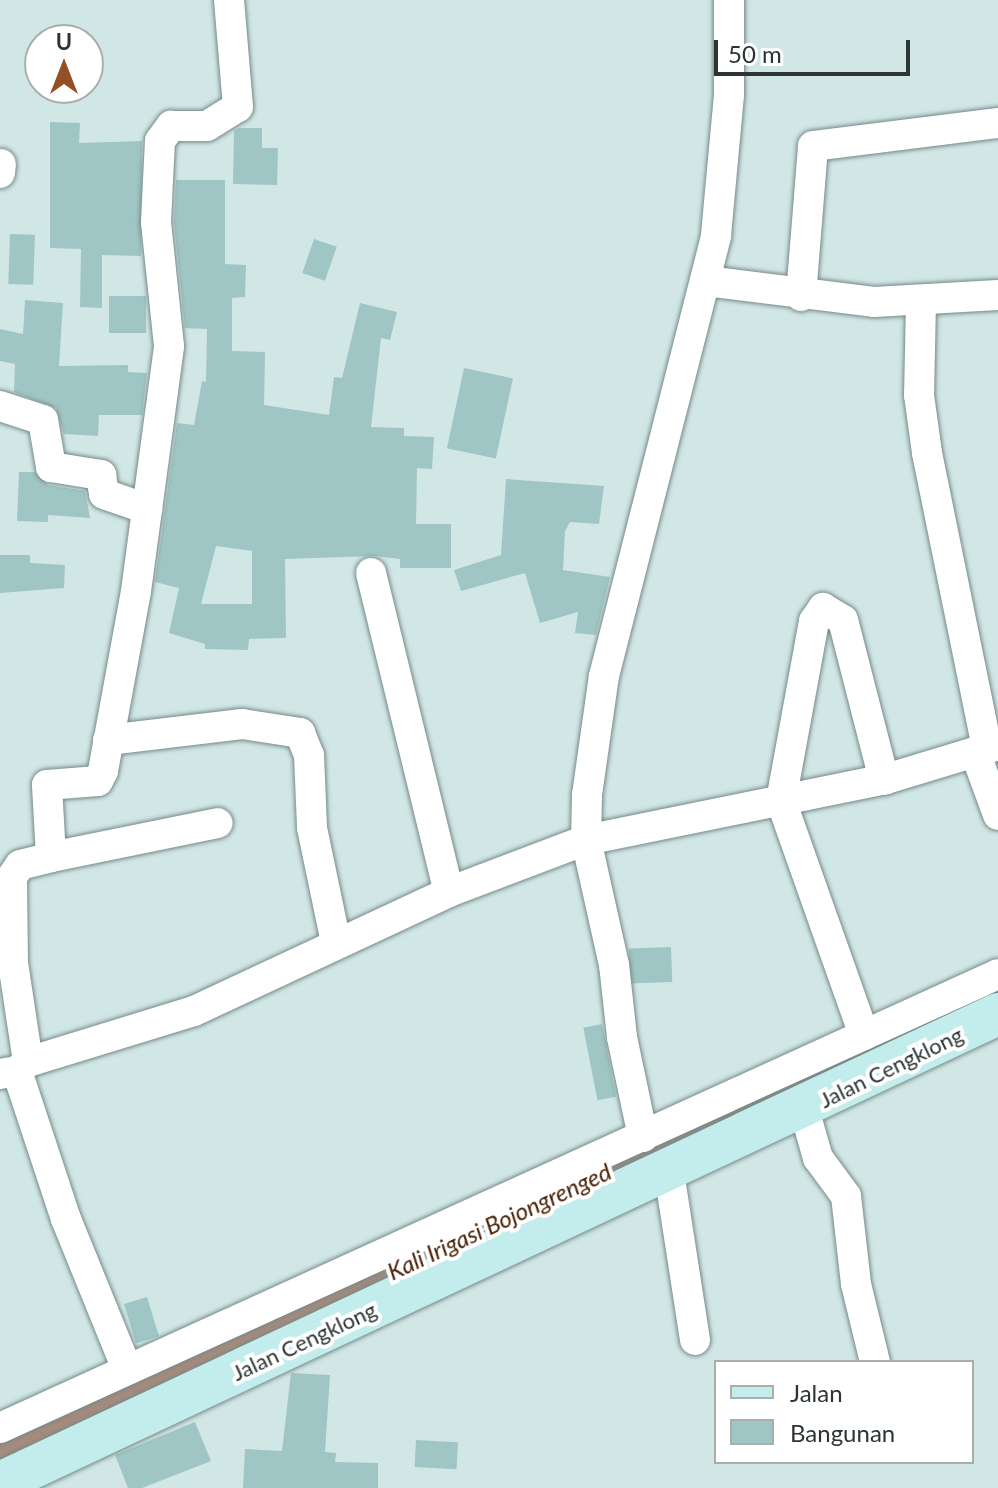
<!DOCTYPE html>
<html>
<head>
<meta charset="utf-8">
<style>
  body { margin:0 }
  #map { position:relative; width:998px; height:1488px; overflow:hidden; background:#d1e7e6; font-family:Lato,sans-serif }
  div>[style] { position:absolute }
  .canal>* { height:28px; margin:-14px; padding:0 14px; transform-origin:14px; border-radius:14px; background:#a88b7c }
  .building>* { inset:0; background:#9fc6c5; transform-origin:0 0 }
  .roads { filter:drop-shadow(0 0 2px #768a89) drop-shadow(0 0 2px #768a89) }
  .minor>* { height:30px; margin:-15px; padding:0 15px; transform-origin:15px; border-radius:15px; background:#fff }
  .secondary>* { height:42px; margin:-21px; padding:0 21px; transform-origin:21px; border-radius:21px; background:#c3edec }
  span { translate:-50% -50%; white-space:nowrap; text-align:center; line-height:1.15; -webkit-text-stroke:8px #fff; paint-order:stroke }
  .street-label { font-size:22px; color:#2c3434 }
  .water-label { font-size:24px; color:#4a2206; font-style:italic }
  .legend { position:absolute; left:714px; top:1360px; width:260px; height:104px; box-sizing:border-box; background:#fff; border:2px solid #abaeae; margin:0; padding:10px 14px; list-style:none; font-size:24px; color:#2c3434 }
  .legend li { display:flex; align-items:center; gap:16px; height:40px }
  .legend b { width:40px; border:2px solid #abaeae }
  .north { position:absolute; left:24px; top:24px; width:80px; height:80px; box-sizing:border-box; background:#fff; border:2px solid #abaeae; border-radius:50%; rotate:0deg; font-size:22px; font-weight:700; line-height:32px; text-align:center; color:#2c3434 }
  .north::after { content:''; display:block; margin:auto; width:28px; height:36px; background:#944f24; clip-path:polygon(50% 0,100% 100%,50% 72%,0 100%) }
  .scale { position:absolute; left:714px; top:40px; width:196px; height:36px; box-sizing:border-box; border:4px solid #2c3434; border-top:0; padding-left:10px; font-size:24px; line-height:28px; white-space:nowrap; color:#2c3434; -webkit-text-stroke:6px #fff; paint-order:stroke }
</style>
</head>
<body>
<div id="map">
  <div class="canal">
    <i style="left:0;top:1450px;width:979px;rotate:-24.63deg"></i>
  </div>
  <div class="building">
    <i style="clip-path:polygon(50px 122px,80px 123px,79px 143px,142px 141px,141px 256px,102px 255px,102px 308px,80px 307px,81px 249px,50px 248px)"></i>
    <i style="clip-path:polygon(239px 128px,262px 128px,262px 148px,278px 148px,277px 185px,233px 184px,234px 131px)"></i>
    <i style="clip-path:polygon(evenodd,176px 180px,225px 180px,225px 264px,246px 265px,245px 297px,232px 298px,232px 351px,265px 352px,264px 405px,329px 415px,334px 377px,342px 378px,360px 303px,397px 312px,390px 340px,381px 338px,371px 427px,404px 428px,404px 436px,434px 437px,432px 469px,417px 468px,416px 524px,451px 524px,451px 568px,400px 568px,400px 559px,375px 556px,285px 559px,286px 638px,249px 639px,248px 650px,205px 649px,205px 644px,169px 633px,179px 588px,155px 582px,177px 423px,194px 425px,202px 381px,206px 382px,207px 329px,185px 328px,174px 222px,176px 180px,216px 546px,252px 551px,252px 604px,201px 604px,216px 546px)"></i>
    <i style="left:10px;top:234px;width:25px;height:50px;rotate:2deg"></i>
    <i style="left:314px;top:239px;width:24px;height:36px;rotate:19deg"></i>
    <i style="left:109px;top:296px;width:37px;height:37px"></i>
    <i style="clip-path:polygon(25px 300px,63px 303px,59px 366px,128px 365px,128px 372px,147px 373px,142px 415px,99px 415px,98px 436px,64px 434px,56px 408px,14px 392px,15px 364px,0 361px,0 329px,23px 334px)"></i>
    <i style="left:464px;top:368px;width:50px;height:82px;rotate:12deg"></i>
    <i style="clip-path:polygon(19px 472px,34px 472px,48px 485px,85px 491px,90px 518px,48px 515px,48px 522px,17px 521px)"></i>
    <i style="clip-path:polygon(506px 479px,604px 486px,599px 524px,570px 522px,565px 531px,563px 570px,610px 577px,596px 635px,575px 633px,578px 612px,540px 623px,525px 573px,461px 591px,454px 570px,501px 555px)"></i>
    <i style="clip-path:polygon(0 555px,30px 555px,30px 563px,65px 565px,64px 588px,0 593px)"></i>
    <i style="left:671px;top:947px;width:35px;height:42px;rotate:88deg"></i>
    <i style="left:602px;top:1024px;width:74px;height:19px;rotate:79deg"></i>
    <i style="left:147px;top:1297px;width:41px;height:24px;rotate:73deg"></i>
    <i style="clip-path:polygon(291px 1373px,330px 1375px,325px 1452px,336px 1453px,335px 1462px,378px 1463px,378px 1488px,243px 1488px,245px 1449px,282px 1451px)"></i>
    <i style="clip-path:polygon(195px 1422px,211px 1461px,142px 1488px,128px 1488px,115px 1455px)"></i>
    <i style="left:416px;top:1440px;width:42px;height:27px;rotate:3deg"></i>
  </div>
  <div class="roads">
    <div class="minor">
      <i style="left:0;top:173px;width:9px;rotate:-84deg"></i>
      <i style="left:706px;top:281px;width:169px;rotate:7.1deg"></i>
      <i style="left:874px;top:302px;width:124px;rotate:-3.2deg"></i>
      <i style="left:801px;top:296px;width:150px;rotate:-85.4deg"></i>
      <i style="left:813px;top:146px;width:186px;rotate:-7.1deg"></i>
      <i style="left:921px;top:302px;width:93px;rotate:91.2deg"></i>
      <i style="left:919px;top:395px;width:59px;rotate:82.1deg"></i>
      <i style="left:927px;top:453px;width:302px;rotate:78.5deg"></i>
      <i style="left:0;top:406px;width:45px;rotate:18deg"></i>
      <i style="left:43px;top:420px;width:48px;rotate:80.3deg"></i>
      <i style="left:51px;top:467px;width:51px;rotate:9.1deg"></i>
      <i style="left:101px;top:475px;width:19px;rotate:81deg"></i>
      <i style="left:104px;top:494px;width:46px;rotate:19.2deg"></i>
      <i style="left:371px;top:573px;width:328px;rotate:76.3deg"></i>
      <i style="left:108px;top:740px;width:135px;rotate:-6.8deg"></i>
      <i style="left:242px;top:724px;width:59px;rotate:8.8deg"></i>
      <i style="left:300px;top:733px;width:24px;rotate:68deg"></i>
      <i style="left:309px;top:755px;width:73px;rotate:87.6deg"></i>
      <i style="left:312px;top:828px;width:117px;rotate:78.2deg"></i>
      <i style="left:975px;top:752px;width:67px;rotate:69.9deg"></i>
      <i style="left:51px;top:857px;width:170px;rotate:-11.5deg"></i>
      <i style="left:864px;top:1035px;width:248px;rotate:-109.5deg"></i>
      <i style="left:781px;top:801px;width:183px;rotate:-79.6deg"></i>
      <i style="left:814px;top:621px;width:16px;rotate:-55deg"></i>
      <i style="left:823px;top:608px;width:23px;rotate:31deg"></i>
      <i style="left:843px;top:620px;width:165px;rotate:75.6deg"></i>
      <i style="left:28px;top:1062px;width:100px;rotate:-98.6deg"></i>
      <i style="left:13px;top:963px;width:86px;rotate:-90.7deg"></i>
      <i style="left:12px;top:877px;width:14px;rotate:-56deg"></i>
      <i style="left:20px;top:865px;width:32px;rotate:-14deg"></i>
      <i style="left:51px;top:857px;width:72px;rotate:-93.2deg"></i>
      <i style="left:47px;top:785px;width:51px;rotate:-4.5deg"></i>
      <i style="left:98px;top:781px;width:11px;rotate:-63deg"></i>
      <i style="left:103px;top:771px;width:183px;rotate:-79.6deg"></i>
      <i style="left:136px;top:591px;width:247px;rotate:-82.3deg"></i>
      <i style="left:169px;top:346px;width:125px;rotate:-96deg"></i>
      <i style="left:156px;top:222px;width:81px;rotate:-87.2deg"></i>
      <i style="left:160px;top:141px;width:19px;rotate:-54deg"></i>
      <i style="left:171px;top:126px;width:36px"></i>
      <i style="left:207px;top:126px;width:36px;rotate:-32deg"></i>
      <i style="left:238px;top:107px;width:107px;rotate:-94.8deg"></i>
      <i style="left:17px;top:1071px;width:14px;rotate:-39deg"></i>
      <i style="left:28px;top:1062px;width:174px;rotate:-17.1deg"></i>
      <i style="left:194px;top:1011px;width:281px;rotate:-25deg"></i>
      <i style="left:449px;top:892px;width:147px;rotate:-20.8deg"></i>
      <i style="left:586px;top:840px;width:306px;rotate:-11.5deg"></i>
      <i style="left:886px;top:779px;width:117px;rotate:-16.9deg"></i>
      <i style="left:0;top:1074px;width:17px;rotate:-10deg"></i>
      <i style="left:17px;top:1071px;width:156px;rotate:71.7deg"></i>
      <i style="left:66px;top:1219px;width:160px;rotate:67.9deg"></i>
      <i style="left:804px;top:1109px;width:51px;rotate:74.1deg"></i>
      <i style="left:818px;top:1158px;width:47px;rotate:53.6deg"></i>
      <i style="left:846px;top:1196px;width:89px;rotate:83.5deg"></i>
      <i style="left:856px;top:1284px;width:80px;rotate:76.3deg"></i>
      <i style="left:643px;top:1137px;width:102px;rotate:-101.9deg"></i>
      <i style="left:622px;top:1037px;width:72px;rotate:-96.3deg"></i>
      <i style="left:614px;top:965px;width:128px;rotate:-102.6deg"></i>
      <i style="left:586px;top:840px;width:45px;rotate:-88.7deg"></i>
      <i style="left:587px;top:795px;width:120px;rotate:-81.9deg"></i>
      <i style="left:604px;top:676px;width:455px;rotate:-75.7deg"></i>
      <i style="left:716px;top:235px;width:141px;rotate:-84.7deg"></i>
      <i style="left:729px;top:95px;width:95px;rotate:-90deg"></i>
      <i style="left:669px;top:1172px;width:170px;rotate:81.2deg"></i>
      <i style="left:0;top:1428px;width:1096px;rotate:-24.46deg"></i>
    </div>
    <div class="secondary">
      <i style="left:0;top:1483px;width:1103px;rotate:-25.17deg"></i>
    </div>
  </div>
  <div class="street-label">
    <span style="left:891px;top:1067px;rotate:-26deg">Jalan Cengklong</span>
    <span style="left:304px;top:1341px;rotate:-25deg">Jalan Cengklong</span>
  </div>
  <div class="water-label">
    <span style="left:499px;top:1221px;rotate:-25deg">Kali Irigasi Bojongrenged</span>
  </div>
  <ul class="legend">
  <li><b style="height:10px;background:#c3edec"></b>Jalan</li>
  <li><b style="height:22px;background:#9fc6c5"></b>Bangunan</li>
  </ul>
  <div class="north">U</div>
  <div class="scale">50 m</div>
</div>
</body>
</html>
